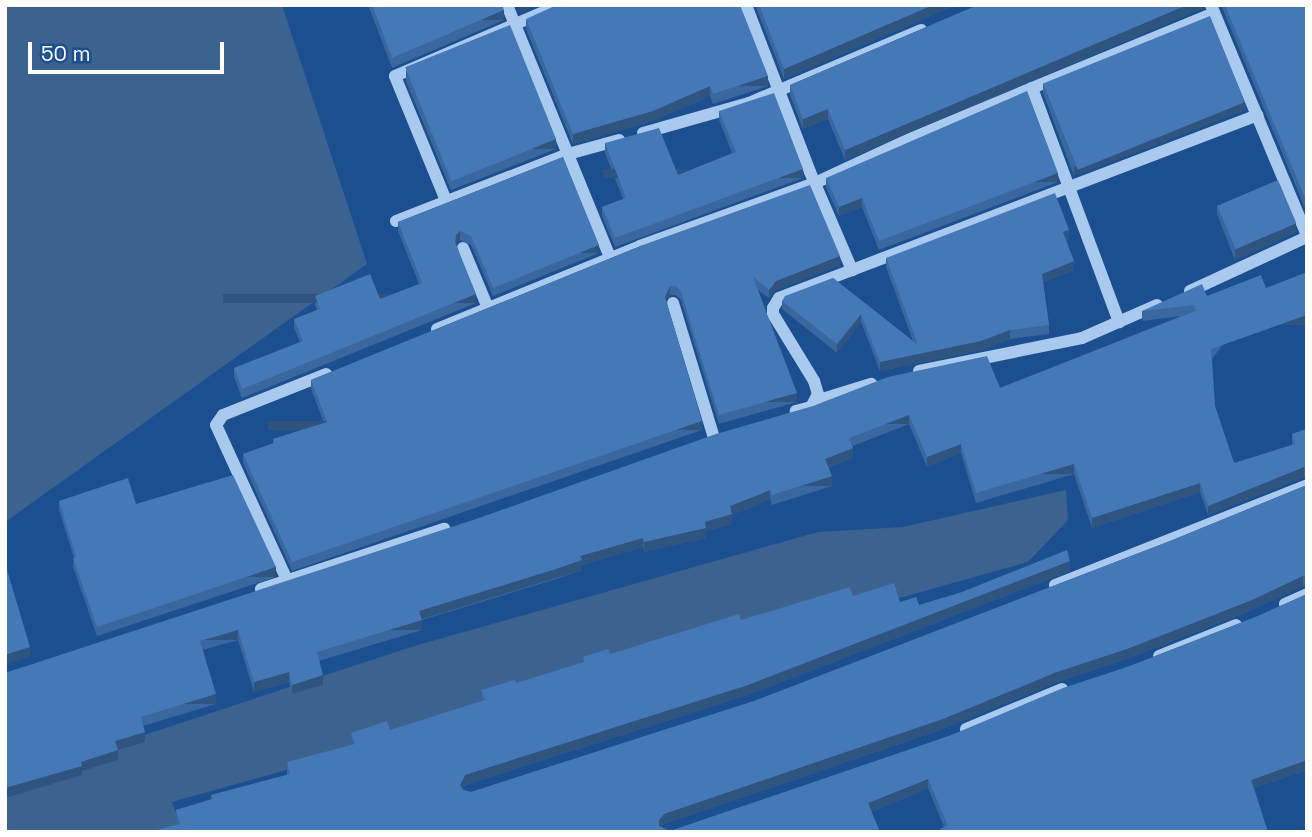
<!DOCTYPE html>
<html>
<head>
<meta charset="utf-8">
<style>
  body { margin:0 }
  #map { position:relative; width:1312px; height:837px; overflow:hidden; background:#1b4f8f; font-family:"Space Grotesk",sans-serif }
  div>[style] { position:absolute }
  .water>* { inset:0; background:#3c6290 }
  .minor>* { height:12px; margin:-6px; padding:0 6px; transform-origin:6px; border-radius:6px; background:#a9c9ee }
  .wall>* { inset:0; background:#3a679d }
  .shaded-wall>* { inset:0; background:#305480; transform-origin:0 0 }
  .building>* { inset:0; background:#4478b7; transform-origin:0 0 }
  span { translate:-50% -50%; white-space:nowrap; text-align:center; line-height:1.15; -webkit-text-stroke:7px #1b4f8f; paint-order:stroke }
  .frame { position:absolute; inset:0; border:7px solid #fff; pointer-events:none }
  .scale { position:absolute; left:28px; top:42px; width:196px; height:32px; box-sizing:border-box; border:4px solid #fff; border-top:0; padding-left:9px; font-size:21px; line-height:24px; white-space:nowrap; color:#fff; -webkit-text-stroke:5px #1b4f8f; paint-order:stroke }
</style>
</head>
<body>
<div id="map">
  <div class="water">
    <i style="clip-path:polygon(5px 5px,282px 5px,367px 264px,5px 522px)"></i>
    <i style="clip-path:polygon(1066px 490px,1068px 520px,1028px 562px,172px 802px,183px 832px,5px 832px,5px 781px,414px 646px,818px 532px,903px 527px)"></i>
  </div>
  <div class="minor">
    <i style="left:507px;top:5px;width:273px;rotate:67.8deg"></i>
    <i style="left:746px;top:5px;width:179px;rotate:69deg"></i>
    <i style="left:810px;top:172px;width:107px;rotate:66.8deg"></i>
    <i style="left:852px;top:270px;width:78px;rotate:159deg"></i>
    <i style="left:779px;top:298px;width:12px;rotate:121deg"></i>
    <i style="left:773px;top:308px;width:6px;rotate:90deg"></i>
    <i style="left:773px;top:314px;width:79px;rotate:58.5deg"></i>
    <i style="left:814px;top:381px;width:14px;rotate:73deg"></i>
    <i style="left:818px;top:394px;width:15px;rotate:118deg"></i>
    <i style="left:811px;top:407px;width:16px;rotate:165deg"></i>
    <i style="left:1211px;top:5px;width:250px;rotate:67.4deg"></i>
    <i style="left:1032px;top:88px;width:197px;rotate:-22.4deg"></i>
    <i style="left:643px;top:133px;width:110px;rotate:-15.8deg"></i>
    <i style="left:749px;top:103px;width:187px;rotate:-23deg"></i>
    <i style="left:447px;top:203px;width:137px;rotate:-112.3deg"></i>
    <i style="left:395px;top:76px;width:180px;rotate:-23.3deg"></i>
    <i style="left:396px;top:221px;width:185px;rotate:-21.3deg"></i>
    <i style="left:568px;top:154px;width:53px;rotate:-15.4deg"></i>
    <i style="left:463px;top:248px;width:65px;rotate:67.4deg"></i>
    <i style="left:852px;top:270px;width:434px;rotate:-20.9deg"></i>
    <i style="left:1190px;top:291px;width:129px;rotate:-24.8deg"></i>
    <i style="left:673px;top:303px;width:138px;rotate:73.1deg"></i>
    <i style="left:437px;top:329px;width:219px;rotate:-22.2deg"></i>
    <i style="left:640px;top:246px;width:186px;rotate:-19.8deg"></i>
    <i style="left:815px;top:183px;width:107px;rotate:-24.9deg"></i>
    <i style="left:912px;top:138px;width:130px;rotate:-22.6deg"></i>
    <i style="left:1032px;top:88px;width:250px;rotate:69.6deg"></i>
    <i style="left:919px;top:371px;width:166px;rotate:-11.4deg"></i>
    <i style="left:1082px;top:338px;width:82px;rotate:-23.7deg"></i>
    <i style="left:816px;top:401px;width:58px;rotate:-17.2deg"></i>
    <i style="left:287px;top:580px;width:170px;rotate:-114.6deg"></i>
    <i style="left:216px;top:425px;width:12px;rotate:-55deg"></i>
    <i style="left:223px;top:415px;width:111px;rotate:-21.7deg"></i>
    <i style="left:1055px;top:585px;width:271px;rotate:-21.6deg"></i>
    <i style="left:261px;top:589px;width:193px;rotate:-18.2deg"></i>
    <i style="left:1285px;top:604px;width:24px;rotate:-24deg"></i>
    <i style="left:1159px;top:656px;width:83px;rotate:-21.9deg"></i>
    <i style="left:966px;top:729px;width:104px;rotate:-22.6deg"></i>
  </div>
  <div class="wall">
    <i style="clip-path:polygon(368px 5px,502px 5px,504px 20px,392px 68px)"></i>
    <i style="clip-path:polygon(755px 5px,956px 5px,784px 79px)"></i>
    <i style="clip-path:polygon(978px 5px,1203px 5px,1203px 8px,845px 160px,828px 119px,803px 129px,790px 95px,790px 85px)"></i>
    <i style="clip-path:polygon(1221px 5px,1307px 5px,1307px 213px)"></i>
    <i style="clip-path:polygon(526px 19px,768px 86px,713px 104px,710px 96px,653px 121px,573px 144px,526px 29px)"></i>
    <i style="clip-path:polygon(406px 70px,556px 149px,451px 190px,406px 81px)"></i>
    <i style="clip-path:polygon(1043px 84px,1245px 110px,1074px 176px,1043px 93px)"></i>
    <i style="clip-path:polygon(719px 111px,803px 178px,615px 247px,602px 216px,602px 207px,623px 199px,605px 153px,605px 143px,678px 175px,732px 153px,719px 120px)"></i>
    <i style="clip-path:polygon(563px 157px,599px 253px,493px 296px,471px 245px,460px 240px,456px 243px,476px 303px,242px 398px,234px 377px,234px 368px,300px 342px,294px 328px,294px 319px,317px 310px,315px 305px,315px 296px,380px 299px,419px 284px,398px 231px,398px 222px)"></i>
    <i style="clip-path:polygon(826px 178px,1058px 182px,879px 250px,862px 207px,839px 216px,826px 187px)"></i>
    <i style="clip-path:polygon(1217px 205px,1296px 232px,1235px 260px,1217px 214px)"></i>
    <i style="clip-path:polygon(1069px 239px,1066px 240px,1074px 270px,1043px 282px,1049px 325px,1049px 334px,1010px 339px,981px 350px,880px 371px,861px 322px,837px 353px,782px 309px,782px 301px,833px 278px,913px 341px,886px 267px,886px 258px)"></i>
    <i style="clip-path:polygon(643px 245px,840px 265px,776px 290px,769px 298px,758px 290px,797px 402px,719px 424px,681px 300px,676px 295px,670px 295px,666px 302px,702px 430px,292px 571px,243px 463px,243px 454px,273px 443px,273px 439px,324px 423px,311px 389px,311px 380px)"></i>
    <i style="clip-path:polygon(1266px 288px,1212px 359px,1215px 406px,1234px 463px,1292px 445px,1292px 434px,1307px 429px,1307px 477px,1304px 477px,1208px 515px,1200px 492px,1092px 528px,1074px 474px,976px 503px,961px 453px,927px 467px,909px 424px,853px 446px,853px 458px,829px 467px,832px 486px,772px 505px,770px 499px,732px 515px,732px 524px,706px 531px,706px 538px,644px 552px,643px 547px,582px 565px,582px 570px,553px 580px,422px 620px,422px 630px,319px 661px,323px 685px,292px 694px,289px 682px,254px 692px,238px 640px,203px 650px,216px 704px,143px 726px,145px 742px,118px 750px,118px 760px,82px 771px,82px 775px,8px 672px,1000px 388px,1181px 316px,1142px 321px,1142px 311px,1207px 296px)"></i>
    <i style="clip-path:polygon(1307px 485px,1307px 587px,1303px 586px,1252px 610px,1127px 659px,1057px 682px,943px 729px,664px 824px,661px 827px,670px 831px,949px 736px,1258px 616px,1307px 594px,1307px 770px,1254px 788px,1268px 832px,940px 832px,940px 829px,944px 827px,928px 788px,871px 812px,880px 832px,149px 832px,177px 825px,176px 820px,176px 810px,211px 799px,211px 795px,287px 775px,287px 762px,352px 745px,351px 733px,390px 730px,482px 701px,481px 690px,516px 683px,583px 662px,583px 657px,610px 654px,741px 620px,853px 596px,919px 605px,1070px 571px,748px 695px,465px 785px,463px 790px,471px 792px,754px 701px,1170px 541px)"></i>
    <i style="clip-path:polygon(59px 501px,136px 504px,276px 577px,97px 636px,73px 567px,74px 558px,59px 510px)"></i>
  </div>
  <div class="shaded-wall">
    <i style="clip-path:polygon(520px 5px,537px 5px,520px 13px)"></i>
    <i style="clip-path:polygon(933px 5px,956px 5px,784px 79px,784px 69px)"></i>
    <i style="clip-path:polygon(1187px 5px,1203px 5px,1203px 8px,845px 160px,845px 150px)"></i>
    <i style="left:504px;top:10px;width:10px;height:122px;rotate:90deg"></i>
    <i style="left:768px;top:76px;width:10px;height:58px;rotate:90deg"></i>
    <i style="clip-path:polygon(710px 86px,710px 96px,653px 121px,573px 144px,573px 134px)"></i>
    <i style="clip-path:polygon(1245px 102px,1245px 110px,1074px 176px,1074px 167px)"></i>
    <i style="clip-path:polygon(828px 109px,828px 119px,803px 129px,803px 119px)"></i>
    <i style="left:556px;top:139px;width:10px;height:113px;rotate:90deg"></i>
    <i style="left:803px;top:169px;width:9px;height:200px;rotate:90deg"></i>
    <i style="left:1058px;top:173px;width:9px;height:191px;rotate:90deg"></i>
    <i style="clip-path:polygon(862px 198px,862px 207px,839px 216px,839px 207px)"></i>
    <i style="clip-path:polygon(1296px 223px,1296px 232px,1235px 260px,1235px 250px)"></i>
    <i style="clip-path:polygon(1069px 230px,1069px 239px,1063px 241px,1063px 232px)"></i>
    <i style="clip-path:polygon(460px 231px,460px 240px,456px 243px,455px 251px,456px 235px)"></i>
    <i style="left:599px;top:245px;width:8px;height:114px;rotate:90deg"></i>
    <i style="clip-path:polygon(840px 256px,840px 265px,776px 290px,769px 298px,769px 290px,776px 281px)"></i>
    <i style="clip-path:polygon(1074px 261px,1074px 270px,1042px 282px,1042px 274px)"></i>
    <i style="clip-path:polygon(670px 286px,670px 295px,665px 306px,665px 297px)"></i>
    <i style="left:476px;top:294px;width:9px;height:253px;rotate:90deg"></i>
    <i style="clip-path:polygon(861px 314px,861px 322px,837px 353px,837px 344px)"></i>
    <i style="left:1307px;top:315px;width:10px;height:102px;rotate:90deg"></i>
    <i style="clip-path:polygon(1010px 330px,1010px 339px,981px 350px,880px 371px,880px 362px)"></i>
    <i style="left:797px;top:393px;width:9px;height:81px;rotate:90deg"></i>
    <i style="left:909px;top:415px;width:9px;height:64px;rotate:90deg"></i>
    <i style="left:702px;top:421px;width:9px;height:434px;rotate:90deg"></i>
    <i style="clip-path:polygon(961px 444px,961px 453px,927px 467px,927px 457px)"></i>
    <i style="clip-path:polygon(853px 448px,853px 458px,825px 468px,825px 459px)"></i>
    <i style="left:1074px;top:464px;width:10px;height:102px;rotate:90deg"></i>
    <i style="clip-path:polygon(1304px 467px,1304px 477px,1208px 515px,1208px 506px)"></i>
    <i style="left:832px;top:476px;width:10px;height:63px;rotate:90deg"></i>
    <i style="clip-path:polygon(1200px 483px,1200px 492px,1092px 528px,1092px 518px)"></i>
    <i style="clip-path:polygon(770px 490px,770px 499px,732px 515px,732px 524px,706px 531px,706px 538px,644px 552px,644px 542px,705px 522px,730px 506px)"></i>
    <i style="clip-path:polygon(643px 538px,643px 547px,582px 565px,582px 570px,419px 620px,419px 611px,580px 556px)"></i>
    <i style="clip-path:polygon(1070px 561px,1070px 571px,748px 695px,465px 785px,460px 795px,460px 785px,465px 775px)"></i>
    <i style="left:276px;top:567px;width:10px;height:189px;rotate:90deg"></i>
    <i style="clip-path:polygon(1303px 576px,1303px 586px,1252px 610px,1127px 659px,1057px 682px,943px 729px,664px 824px,659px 830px,659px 820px,664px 814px,1057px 672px)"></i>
    <i style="left:422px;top:620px;width:10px;height:110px;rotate:90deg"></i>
    <i style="left:238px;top:630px;width:10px;height:40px;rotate:90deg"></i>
    <i style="clip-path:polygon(30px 647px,30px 656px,5px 665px,5px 655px)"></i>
    <i style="clip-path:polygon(289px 672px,289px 682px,254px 692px,254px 682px)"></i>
    <i style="clip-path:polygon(323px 675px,323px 685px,292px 694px,292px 685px)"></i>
    <i style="left:216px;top:694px;width:10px;height:78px;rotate:90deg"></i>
    <i style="clip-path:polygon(145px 732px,145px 742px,118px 750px,118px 760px,82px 771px,82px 775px,5px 798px,5px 788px,115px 741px)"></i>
    <i style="clip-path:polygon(1307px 760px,1307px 770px,1251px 789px,1251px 780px)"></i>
    <i style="clip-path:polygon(928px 779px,928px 788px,868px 813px,868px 803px)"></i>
  </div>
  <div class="building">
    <i style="clip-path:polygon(372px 5px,502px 5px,504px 10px,392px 58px)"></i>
    <i style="clip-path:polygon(557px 5px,740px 5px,768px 76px,713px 94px,710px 86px,653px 111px,573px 134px,526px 19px)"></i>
    <i style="clip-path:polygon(759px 5px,933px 5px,784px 69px)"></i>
    <i style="clip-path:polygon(978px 5px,1187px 5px,845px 150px,828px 109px,803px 119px,790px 85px)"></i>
    <i style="clip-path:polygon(1225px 5px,1307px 5px,1307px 203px)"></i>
    <i style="left:1210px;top:16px;width:93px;height:180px;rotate:68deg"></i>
    <i style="left:510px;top:25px;width:123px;height:113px;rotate:68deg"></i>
    <i style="clip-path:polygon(1027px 91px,1058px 173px,879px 241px,862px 198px,839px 207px,826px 178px)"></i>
    <i style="clip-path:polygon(774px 93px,803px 169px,615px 238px,602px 207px,626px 198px,605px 143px,659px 128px,678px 175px,736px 152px,719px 111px)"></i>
    <i style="clip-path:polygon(563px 157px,599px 245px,493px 288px,471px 236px,460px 231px,456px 235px,455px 242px,476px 294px,242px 389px,234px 368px,303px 341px,294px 319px,320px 309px,315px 296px,370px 274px,380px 299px,422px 283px,398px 222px)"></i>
    <i style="left:1278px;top:180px;width:47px;height:66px;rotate:67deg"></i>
    <i style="clip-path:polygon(810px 185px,840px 256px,776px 281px,769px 290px,753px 277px,797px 393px,719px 415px,681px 292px,676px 286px,670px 286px,665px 297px,702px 421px,292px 562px,243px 454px,274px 443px,273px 439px,327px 422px,311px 380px,643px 245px)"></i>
    <i style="clip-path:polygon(1055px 193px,1069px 230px,1063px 232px,1074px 261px,1042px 274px,1049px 325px,1010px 330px,981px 341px,880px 362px,861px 314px,837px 344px,782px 301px,785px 296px,833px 278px,918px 345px,886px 258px)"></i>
    <i style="clip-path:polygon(1307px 272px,1307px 315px,1211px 349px,1215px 406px,1234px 463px,1295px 444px,1292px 434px,1307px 429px,1307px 468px,1304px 467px,1208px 506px,1200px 483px,1092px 518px,1074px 464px,976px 493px,961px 444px,927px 457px,909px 415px,849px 438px,853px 448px,825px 459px,832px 476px,772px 495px,770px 490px,730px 506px,732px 514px,705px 522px,706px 528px,644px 542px,643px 538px,580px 556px,582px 560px,553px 570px,419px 611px,422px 620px,317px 652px,323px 675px,292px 685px,289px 672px,254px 682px,238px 630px,200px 641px,216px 694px,141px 717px,145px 732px,115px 741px,118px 750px,81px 762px,82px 766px,5px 788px,5px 671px,8px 672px,476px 519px,716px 434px,813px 406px,888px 377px,987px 356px,1000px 388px,1196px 311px,1194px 305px,1142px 311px,1202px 284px,1207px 296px,1261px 275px,1266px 288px)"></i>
    <i style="clip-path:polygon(233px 475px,276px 567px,97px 627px,73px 558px,76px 557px,59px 501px,128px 478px,136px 504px)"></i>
    <i style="clip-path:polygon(1307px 485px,1307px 577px,1303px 576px,1252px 600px,1127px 649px,1057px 672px,943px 719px,664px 814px,659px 820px,659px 826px,670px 831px,949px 736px,1063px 688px,1133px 665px,1258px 616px,1307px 594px,1307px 760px,1251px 780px,1268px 832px,941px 832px,940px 829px,948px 826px,928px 779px,868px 803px,880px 832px,149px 832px,180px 824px,176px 810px,213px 799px,211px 795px,290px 774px,287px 762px,355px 744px,351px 733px,387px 721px,390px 730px,485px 700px,481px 690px,515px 680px,516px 683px,584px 662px,583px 657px,608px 649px,610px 654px,739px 614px,741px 620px,850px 587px,853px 596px,894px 583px,900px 602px,916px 597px,919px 605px,962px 592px,1067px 550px,1070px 561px,748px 685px,465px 775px,460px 785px,463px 790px,471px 792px,754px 701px,1170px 541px)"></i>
    <i style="clip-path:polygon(5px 563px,30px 647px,5px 655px)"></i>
  </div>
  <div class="frame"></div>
  <div class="scale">50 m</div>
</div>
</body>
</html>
